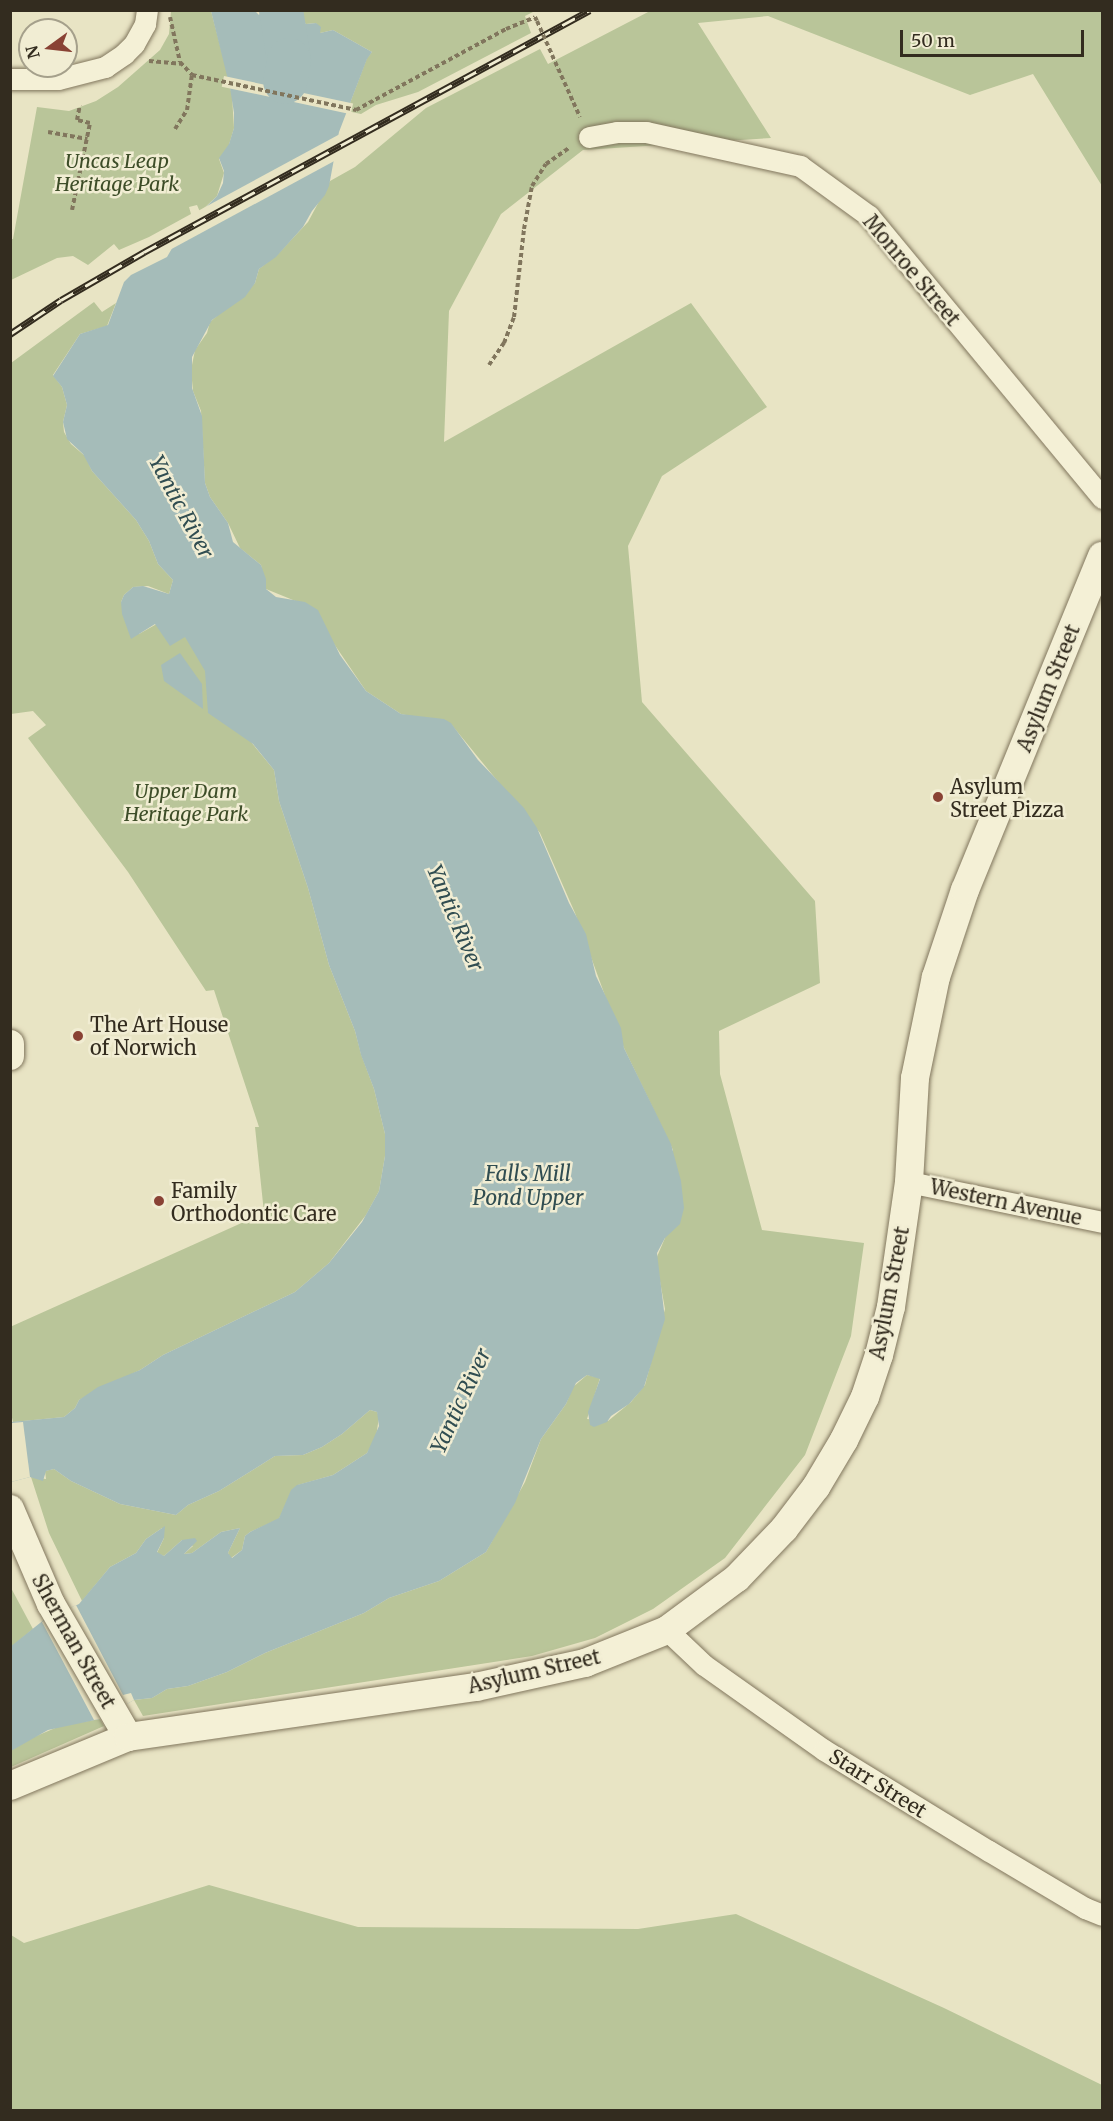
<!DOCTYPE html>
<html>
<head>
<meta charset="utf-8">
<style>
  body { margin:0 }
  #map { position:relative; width:1113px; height:2121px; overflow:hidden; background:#e8e4c4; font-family:Merriweather,serif }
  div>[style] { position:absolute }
  .green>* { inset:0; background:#b9c599 }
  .water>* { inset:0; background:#a5bcb9 }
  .pier>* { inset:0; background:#e8e4c4; transform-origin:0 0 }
  .river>* { height:44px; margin:-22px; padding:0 22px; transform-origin:22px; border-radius:22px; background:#a5bcb9 }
  .path>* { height:4px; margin-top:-2px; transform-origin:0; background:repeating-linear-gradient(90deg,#81765d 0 4.5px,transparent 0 7.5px) }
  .roads { filter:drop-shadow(0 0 2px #81765d) drop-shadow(0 0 2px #81765d) }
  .street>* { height:21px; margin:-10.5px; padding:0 10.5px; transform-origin:10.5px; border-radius:10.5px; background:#f4f0d6 }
  .secondary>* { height:28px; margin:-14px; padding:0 14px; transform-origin:14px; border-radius:14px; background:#f4f0d6 }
  .rail>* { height:7px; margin-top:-3.5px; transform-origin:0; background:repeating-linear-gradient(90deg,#f1edd3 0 14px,#332c1f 0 28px); box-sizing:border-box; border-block:2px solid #332c1f }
  .path-bridge>* { height:4px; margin-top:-2px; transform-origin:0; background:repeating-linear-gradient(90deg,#81765d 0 4.5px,transparent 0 7.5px) }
  .dots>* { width:16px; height:16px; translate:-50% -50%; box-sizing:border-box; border:3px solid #f1edd3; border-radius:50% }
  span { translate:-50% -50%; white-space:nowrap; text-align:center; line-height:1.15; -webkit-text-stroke:5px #f1edd3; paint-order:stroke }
  .park-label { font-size:20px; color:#3d4d28; font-style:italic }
  .street-label { font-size:20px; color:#332c1f }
  .poi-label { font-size:20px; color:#332c1f }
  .left { translate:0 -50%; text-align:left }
  .water-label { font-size:21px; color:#304d51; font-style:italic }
  .frame { position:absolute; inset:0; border:12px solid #332c1f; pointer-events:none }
  .north { position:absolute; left:18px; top:18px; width:60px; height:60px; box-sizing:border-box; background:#f1edd3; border:2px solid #a5a08b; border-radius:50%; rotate:255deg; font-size:16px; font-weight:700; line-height:24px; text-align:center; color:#332c1f }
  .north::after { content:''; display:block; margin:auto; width:21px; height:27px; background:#894234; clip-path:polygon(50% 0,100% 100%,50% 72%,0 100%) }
  .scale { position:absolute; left:900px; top:30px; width:184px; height:27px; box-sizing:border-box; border:3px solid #332c1f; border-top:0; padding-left:8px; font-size:18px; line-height:21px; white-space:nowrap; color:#332c1f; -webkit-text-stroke:4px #f1edd3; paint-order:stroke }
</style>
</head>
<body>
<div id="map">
  <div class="green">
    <i style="clip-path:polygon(171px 11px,211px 11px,226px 68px,232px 96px,234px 128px,228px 148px,219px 159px,224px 173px,217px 196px,200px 212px,197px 205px,189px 207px,191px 214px,149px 237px,119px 250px,114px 244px,88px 265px,73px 256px,57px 258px,11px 280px,11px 239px,13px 239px,37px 107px,69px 111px,96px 101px,118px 87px,160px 50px,169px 34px)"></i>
    <i style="clip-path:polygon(295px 11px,535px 11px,525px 16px,531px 33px,418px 92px,376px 105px,361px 114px,347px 111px,367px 58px,372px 52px,333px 30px,320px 33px,316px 23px,306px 24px)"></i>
    <i style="clip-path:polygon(650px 11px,1102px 11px,1102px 186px,1033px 74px,970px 95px,768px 16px,698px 23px,771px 138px,583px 150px,501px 214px,449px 311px,444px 442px,691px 303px,767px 407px,662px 476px,628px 546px,642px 702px,815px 901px,820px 983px,719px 1031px,720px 1074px,762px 1230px,864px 1243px,851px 1336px,805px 1455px,725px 1558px,653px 1609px,595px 1638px,532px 1656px,143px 1716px,134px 1700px,152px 1698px,167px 1689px,188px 1686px,227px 1672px,265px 1653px,364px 1613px,389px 1598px,439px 1581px,486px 1552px,525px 1482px,541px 1439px,566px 1404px,573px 1387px,587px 1375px,600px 1378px,587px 1419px,608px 1421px,631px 1402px,645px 1385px,665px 1309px,656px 1259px,665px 1238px,673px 1150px,624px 1048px,575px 913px,540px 833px,451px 724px,401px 714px,366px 691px,330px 638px,315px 609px,266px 589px,261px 565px,240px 548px,228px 523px,210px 497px,205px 483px,201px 411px,193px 391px,191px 370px,195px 350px,207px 333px,210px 322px,255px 283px,259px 269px,278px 254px,308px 222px,330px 181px,355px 167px,426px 108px,540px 49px,548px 64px)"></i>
    <i style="clip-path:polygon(94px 302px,102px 312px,116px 303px,107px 326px,80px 334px,53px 375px,62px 387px,67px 405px,63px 422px,64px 432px,71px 444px,85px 456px,92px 471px,136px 520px,149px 541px,158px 564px,173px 580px,169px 594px,148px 586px,133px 587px,124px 595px,121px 602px,139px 634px,162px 621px,186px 635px,251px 742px,274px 770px,279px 801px,308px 888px,329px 965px,355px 1031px,361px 1054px,374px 1089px,385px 1134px,385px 1156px,379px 1191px,366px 1215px,329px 1263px,295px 1292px,163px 1355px,140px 1370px,79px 1400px,75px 1408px,64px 1417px,13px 1422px,10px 1409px,10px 1327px,264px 1213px,255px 1127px,259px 1127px,214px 990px,206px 991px,128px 872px,28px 738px,46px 725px,33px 711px,11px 714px,11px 363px)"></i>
    <i style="clip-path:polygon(370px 1410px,377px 1412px,379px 1417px,376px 1437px,367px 1453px,333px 1475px,298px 1485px,292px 1490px,279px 1519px,250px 1532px,245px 1536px,242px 1550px,231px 1558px,228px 1553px,240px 1528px,221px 1532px,192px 1553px,184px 1554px,193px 1546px,182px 1540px,164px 1556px,157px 1553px,164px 1538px,162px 1528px,146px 1539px,136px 1553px,110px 1567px,82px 1601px,49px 1533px,31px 1477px,46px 1479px,45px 1471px,54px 1469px,71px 1481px,120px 1504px,176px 1515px,188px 1505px,219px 1491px,275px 1456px,303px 1455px,322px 1447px,342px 1434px)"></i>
    <i style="clip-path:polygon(10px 1586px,33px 1629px,11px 1647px,10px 1647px)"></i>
    <i style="clip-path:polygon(100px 1719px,104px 1726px,11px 1767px,10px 1751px,34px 1737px,60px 1726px)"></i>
    <i style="clip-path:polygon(209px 1885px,358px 1927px,638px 1929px,736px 1914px,944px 2008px,1102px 2085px,1102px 2110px,11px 2110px,11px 1935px,24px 1943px)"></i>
  </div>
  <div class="water">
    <i style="clip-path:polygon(211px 11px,255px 11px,259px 15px,262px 11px,270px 11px,272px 23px,280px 26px,288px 18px,286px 11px,295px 11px,306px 24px,316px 23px,321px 27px,320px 33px,333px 30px,372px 52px,367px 59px,339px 132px,329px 186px,325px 195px,312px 211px,303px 227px,276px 257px,259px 269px,255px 283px,245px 297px,212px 320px,192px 357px,192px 388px,202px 416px,205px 483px,210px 497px,228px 523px,233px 542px,261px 565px,266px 579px,266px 589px,276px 597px,305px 602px,318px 610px,340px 655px,366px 691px,401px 714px,444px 719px,451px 723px,478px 760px,524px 808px,537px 828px,569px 903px,586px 934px,596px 976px,621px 1028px,624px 1048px,671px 1144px,681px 1181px,684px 1208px,680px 1224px,665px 1238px,657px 1253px,665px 1319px,644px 1387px,629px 1404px,611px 1416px,607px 1422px,594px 1427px,590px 1425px,588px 1412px,600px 1379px,587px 1375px,576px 1383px,566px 1404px,541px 1439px,515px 1503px,486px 1552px,439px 1581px,389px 1598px,364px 1613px,265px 1653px,227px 1672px,188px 1686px,167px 1689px,152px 1698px,134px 1700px,100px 1719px,48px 1730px,11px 1751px,10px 1647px,45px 1619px,79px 1604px,110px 1567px,136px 1553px,146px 1539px,165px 1526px,164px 1538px,157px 1552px,164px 1556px,182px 1540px,195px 1538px,197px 1541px,184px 1554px,192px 1553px,221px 1532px,240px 1528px,228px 1553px,232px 1558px,242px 1550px,245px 1536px,250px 1532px,279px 1518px,291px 1490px,297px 1485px,333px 1475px,367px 1453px,379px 1426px,377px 1412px,370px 1410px,342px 1434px,322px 1447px,303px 1455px,275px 1456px,219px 1491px,188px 1505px,176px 1515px,120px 1504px,71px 1481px,54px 1469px,46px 1471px,43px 1481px,30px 1477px,11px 1482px,11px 1422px,64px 1417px,75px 1408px,79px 1400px,98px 1387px,140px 1370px,163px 1355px,295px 1292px,329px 1263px,362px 1222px,379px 1191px,385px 1156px,385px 1134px,374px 1089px,361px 1055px,355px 1031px,329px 965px,308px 888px,279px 801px,274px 770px,253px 744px,208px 713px,205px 671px,185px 637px,170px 646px,155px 624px,131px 639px,122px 614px,121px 602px,124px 595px,133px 587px,143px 586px,169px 594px,173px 580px,158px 564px,149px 541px,136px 520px,92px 471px,83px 454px,67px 439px,63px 422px,67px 405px,62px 387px,53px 376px,80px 334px,108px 325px,124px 282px,131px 275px,167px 257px,182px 231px,217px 196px,223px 183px,224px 171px,219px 158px,229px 144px,234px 128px,234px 113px,230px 88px)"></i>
    <i style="clip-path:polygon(180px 653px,202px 684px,203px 709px,164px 681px,161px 665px)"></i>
  </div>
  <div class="pier">
    <i style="left:224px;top:76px;width:132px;height:11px;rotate:12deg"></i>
    <i style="clip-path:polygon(340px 134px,343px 139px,338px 159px,166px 252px,179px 229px,196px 212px)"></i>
    <i style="clip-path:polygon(23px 1422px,30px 1477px,11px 1482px,11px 1423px)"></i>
    <i style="clip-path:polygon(76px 1605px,123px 1695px,131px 1693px,134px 1700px,100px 1719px,94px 1720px,42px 1622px)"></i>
  </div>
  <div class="river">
    <i style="left:281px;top:10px;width:51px;rotate:80.9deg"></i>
    <i style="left:289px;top:60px;width:22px;rotate:100deg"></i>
  </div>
  <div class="path">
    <i style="left:170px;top:17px;width:46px;rotate:77.5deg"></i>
    <i style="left:180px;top:62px;width:18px;rotate:47deg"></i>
    <i style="left:192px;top:75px;width:168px;rotate:12deg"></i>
    <i style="left:356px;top:110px;width:170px;rotate:-28.4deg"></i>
    <i style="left:506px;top:29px;width:31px;rotate:-22deg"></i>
    <i style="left:535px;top:17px;width:4px;rotate:63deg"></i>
    <i style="left:552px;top:55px;width:68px;rotate:65.7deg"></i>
    <i style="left:149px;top:61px;width:32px;rotate:5deg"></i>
    <i style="left:175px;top:129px;width:22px;rotate:-58deg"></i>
    <i style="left:187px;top:110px;width:35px;rotate:-82deg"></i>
    <i style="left:48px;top:132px;width:40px;rotate:10deg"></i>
    <i style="left:72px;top:210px;width:89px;rotate:-78.3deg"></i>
    <i style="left:90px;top:123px;width:13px;rotate:-167deg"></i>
    <i style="left:77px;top:120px;width:15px;rotate:-79deg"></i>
    <i style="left:489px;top:365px;width:27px;rotate:-56deg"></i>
    <i style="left:504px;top:343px;width:28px;rotate:-69deg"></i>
    <i style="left:514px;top:317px;width:89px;rotate:-83.5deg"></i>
    <i style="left:524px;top:229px;width:44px;rotate:-79.5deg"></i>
    <i style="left:532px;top:186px;width:26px;rotate:-58deg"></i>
    <i style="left:546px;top:164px;width:29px;rotate:-35deg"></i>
  </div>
  <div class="roads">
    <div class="street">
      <i style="left:10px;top:79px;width:48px"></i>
      <i style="left:58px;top:79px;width:49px;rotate:-14.3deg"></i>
      <i style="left:105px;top:67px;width:23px;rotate:-34deg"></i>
      <i style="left:124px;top:54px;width:14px;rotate:-45deg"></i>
      <i style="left:134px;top:44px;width:23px;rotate:-61deg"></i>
      <i style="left:145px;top:24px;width:14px;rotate:-82deg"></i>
      <i style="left:589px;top:137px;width:28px;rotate:-10deg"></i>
      <i style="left:617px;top:132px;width:29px"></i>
      <i style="left:646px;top:132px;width:158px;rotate:12.4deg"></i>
      <i style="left:800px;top:166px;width:85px;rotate:35.9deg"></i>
      <i style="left:869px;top:216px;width:366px;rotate:50.4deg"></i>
      <i style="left:909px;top:1182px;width:197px;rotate:11.7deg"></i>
      <i style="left:667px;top:1630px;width:51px;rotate:43.4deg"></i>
      <i style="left:704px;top:1665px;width:147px;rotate:35.3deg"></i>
      <i style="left:824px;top:1750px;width:193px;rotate:31.5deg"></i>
      <i style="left:989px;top:1851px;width:112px;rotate:30.7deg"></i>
      <i style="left:1085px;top:1908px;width:18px;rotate:22deg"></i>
    </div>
    <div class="secondary">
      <i style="left:10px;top:1044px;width:12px;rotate:90deg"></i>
      <i style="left:10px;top:1509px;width:103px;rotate:66.7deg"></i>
      <i style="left:51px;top:1604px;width:154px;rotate:59.9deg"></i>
      <i style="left:10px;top:1786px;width:128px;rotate:-22.6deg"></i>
      <i style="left:128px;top:1737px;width:352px;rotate:-8.2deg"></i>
      <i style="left:476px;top:1687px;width:112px;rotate:-12.4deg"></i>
      <i style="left:585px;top:1663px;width:88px;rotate:-21.9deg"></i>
      <i style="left:667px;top:1630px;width:87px;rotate:-36.6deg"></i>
      <i style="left:737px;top:1578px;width:68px;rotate:-46.2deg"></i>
      <i style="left:784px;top:1529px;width:53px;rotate:-52.7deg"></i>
      <i style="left:816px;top:1487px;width:55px;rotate:-59.2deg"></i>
      <i style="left:844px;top:1440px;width:48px;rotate:-64deg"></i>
      <i style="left:865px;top:1397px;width:44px;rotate:-71.6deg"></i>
      <i style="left:879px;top:1355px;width:49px;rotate:-76deg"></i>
      <i style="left:891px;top:1307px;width:126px;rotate:-81.8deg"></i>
      <i style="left:909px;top:1182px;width:104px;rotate:-86.7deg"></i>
      <i style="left:915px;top:1078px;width:103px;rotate:-78.3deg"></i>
      <i style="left:936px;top:977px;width:92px;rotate:-71.6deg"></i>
      <i style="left:965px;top:890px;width:361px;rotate:-67.7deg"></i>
    </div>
  </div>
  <div class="rail">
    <i style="left:10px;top:334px;width:61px;rotate:-33.7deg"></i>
    <i style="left:61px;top:300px;width:96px;rotate:-30deg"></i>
    <i style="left:144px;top:252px;width:507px;rotate:-28.48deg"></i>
  </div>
  <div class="path-bridge">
    <i style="left:537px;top:21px;width:37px;rotate:66deg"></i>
  </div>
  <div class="dots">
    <i style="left:938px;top:797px;background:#894234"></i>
    <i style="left:78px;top:1036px;background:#894234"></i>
    <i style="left:159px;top:1201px;background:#894234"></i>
  </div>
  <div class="park-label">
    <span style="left:117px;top:172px">Uncas Leap<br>Heritage Park</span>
    <span style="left:186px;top:802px">Upper Dam<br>Heritage Park</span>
  </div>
  <div class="street-label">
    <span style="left:912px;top:270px;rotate:50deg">Monroe Street</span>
    <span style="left:1048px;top:688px;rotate:-68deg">Asylum Street</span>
    <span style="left:1006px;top:1202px;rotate:12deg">Western Avenue</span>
    <span style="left:889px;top:1293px;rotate:-79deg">Asylum Street</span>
    <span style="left:74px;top:1641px;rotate:61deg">Sherman Street</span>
    <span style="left:534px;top:1671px;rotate:-13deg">Asylum Street</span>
    <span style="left:878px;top:1783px;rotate:32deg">Starr Street</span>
  </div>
  <div class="poi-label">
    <span class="left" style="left:950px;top:798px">Asylum<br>Street Pizza</span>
    <span class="left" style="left:90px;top:1036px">The Art House<br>of Norwich</span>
    <span class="left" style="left:171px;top:1202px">Family<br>Orthodontic Care</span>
  </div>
  <div class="water-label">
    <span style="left:181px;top:507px;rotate:62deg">Yantic River</span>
    <span style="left:455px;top:918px;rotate:67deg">Yantic River</span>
    <span style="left:528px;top:1186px">Falls Mill<br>Pond Upper</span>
    <span style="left:461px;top:1401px;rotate:-65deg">Yantic River</span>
  </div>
  <div class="frame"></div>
  <div class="north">N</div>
  <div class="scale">50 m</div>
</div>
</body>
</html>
